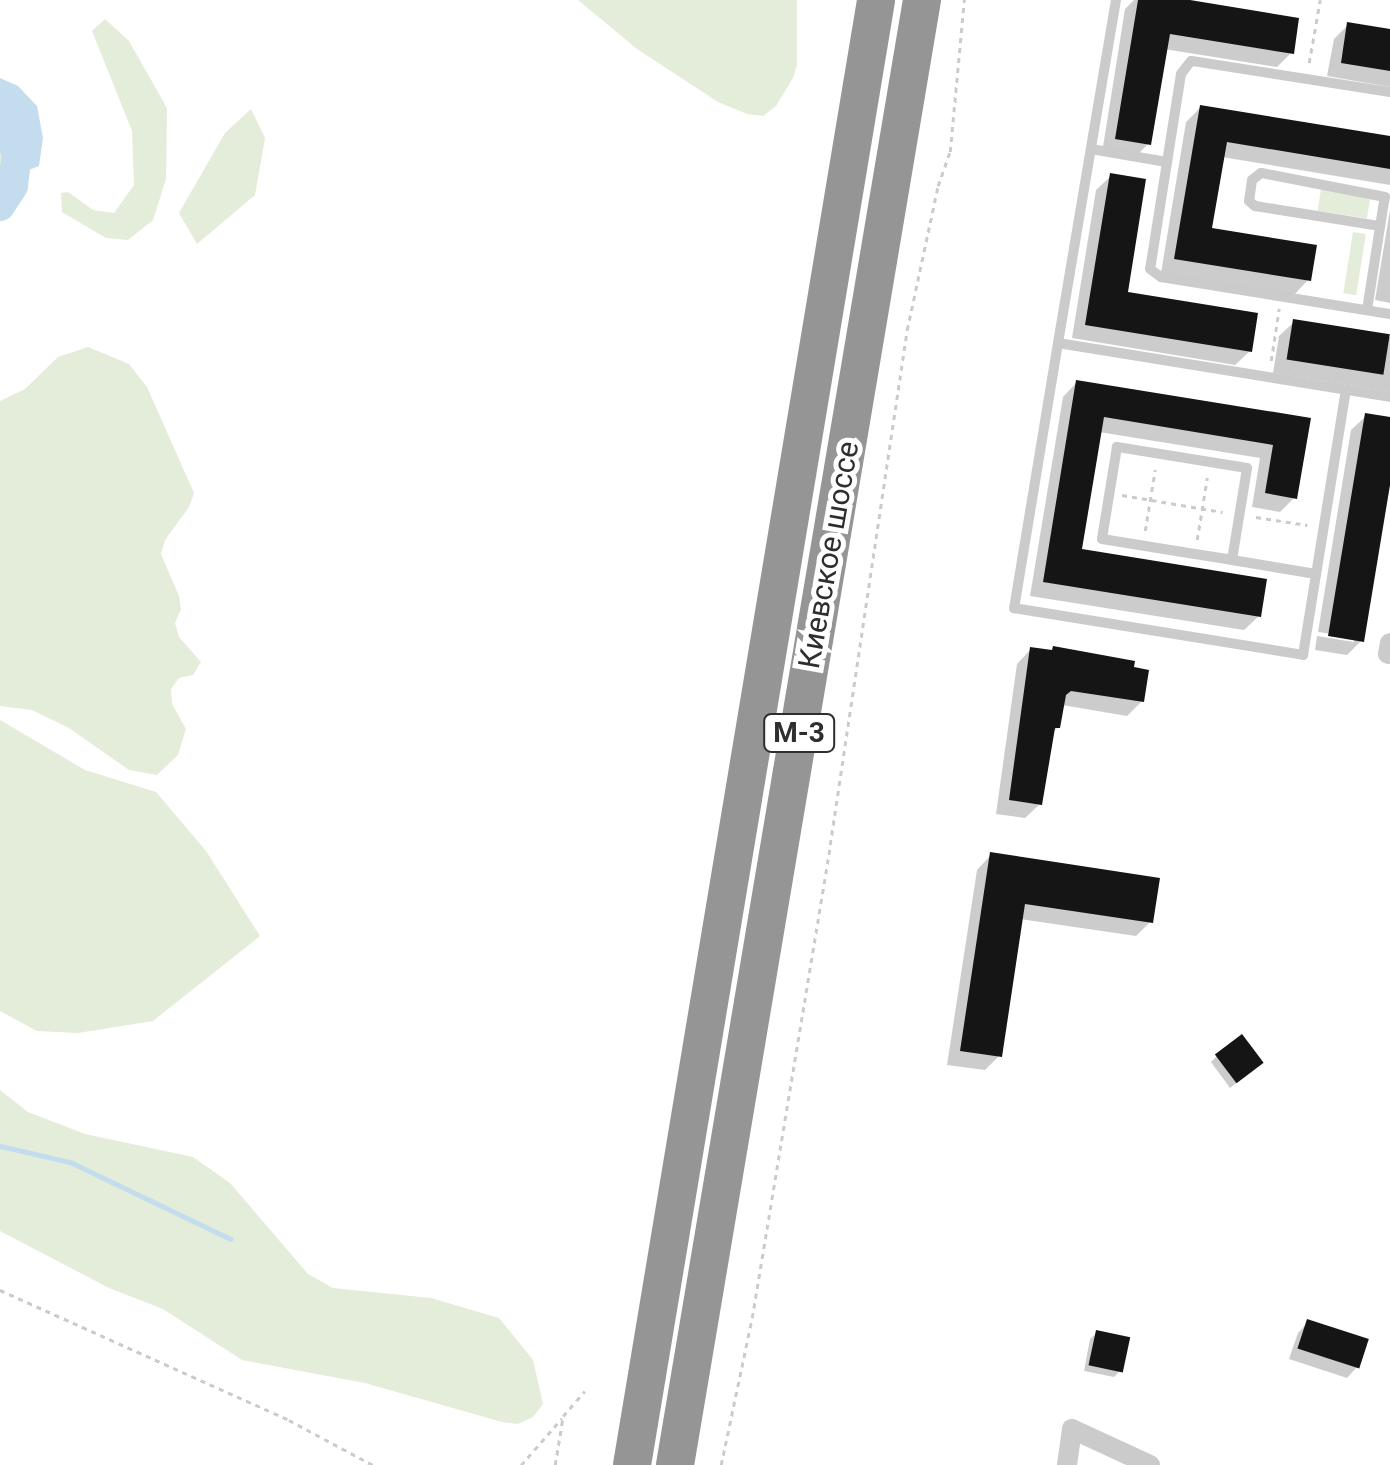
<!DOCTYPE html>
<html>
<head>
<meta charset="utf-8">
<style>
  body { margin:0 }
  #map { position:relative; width:1390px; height:1465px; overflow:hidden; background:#fff; font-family:Roboto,sans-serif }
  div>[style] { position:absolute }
  .green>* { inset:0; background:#e3edd9; transform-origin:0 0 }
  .water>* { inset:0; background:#c4ddee }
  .shadow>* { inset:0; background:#0003 }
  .stream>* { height:5px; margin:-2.5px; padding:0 2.5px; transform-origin:2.5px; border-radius:2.5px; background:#c4ddee }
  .river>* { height:30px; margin:-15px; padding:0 15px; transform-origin:15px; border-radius:15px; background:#c4ddee }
  .building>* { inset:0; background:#151515; transform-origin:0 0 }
  .path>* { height:2.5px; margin-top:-1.25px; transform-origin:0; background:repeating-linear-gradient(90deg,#cbcbcb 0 5px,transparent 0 10px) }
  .lane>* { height:10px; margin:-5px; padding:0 5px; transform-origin:5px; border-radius:5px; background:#cbcbcb }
  .street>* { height:20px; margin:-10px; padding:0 10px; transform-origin:10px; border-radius:10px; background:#cbcbcb }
  .highway>* { height:38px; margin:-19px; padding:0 19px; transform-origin:19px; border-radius:19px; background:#959595 }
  span { translate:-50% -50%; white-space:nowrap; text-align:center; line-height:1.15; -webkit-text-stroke:10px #fff; paint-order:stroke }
  .shield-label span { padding:2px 8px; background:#fff; border:2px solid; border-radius:8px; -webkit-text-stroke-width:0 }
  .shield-label { font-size:28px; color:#2e2e2e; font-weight:700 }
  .street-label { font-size:30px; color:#2e2e2e }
</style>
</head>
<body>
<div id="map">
  <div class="green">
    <i style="clip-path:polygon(578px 0,797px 0,797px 65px,793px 78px,776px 106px,763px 116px,747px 114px,718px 102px,637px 49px)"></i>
    <i style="clip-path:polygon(105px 19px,129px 41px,167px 108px,166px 179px,153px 220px,128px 240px,106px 238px,62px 212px,61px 193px,68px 192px,93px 210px,114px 213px,134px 185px,132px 131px,92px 31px)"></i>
    <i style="clip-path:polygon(251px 109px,265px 138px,255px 195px,197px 244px,179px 213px,225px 133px)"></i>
    <i style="clip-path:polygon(0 119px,17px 153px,13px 186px,0 206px)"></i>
    <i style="left:1321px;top:189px;width:50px;height:22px;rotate:9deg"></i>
    <i style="left:1353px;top:232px;width:13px;height:62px;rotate:9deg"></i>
    <i style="clip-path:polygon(88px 347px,129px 364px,147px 387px,194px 493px,189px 507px,165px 540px,161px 554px,179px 596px,181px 609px,175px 623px,179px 637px,201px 662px,193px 675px,179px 678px,171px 689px,172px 704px,186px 729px,178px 755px,157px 775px,129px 770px,69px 728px,32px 710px,0 706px,0 401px,25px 389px,58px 357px)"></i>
    <i style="clip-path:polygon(0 720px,85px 770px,156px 792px,206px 851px,260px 936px,153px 1021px,78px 1033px,37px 1031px,0 1011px)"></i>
    <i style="clip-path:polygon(0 1090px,28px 1112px,85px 1134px,193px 1157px,230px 1183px,308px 1274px,333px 1288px,431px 1298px,499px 1318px,533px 1360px,543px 1404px,533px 1417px,518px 1424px,502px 1422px,365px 1383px,242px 1360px,163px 1309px,109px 1288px,0 1231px)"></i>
  </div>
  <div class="water">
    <i style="clip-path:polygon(0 78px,18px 86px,37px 106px,43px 138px,39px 166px,16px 175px,17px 152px,0 119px)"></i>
  </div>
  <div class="shadow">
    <i style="clip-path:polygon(1134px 0,1174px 0,1291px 53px,1277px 67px,1164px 49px,1149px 143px,1134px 158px,1102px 153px,1125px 9px)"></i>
    <i style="clip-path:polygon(1348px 25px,1390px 31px,1390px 87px,1327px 76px,1334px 39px)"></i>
    <i style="clip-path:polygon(1201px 107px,1390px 138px,1390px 185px,1222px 157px,1210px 230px,1308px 280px,1294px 295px,1161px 273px,1186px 122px)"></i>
    <i style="clip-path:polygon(1111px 176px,1125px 294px,1250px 351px,1235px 365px,1072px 338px,1096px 190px)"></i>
    <i style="clip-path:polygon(1390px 210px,1390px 303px,1375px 300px)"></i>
    <i style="clip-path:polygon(1294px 322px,1390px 337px,1390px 392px,1273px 373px,1279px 336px)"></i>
    <i style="clip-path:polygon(1077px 382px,1308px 420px,1295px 497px,1280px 512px,1252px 507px,1260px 458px,1099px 432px,1080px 551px,1259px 616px,1244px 630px,1030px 596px,1063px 397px)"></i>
    <i style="clip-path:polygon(1366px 416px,1390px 420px,1390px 470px,1362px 640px,1347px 655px,1315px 650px,1317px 636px,1354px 642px,1354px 637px,1318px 632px,1351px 430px)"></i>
    <i style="clip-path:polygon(1031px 649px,1142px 701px,1127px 716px,1062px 705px,1058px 727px,1051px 734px,1040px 804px,1025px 818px,996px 814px,1017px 664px)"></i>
    <i style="clip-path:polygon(991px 855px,1150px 922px,1136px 936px,1020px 919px,999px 1056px,985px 1070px,947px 1065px,977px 870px)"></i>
    <i style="clip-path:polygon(1217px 1056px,1255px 1069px,1230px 1088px,1211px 1062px)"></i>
    <i style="clip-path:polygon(1308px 1322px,1357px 1367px,1347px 1378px,1289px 1359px,1298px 1333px)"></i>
    <i style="clip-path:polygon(1097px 1333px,1120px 1371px,1114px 1377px,1084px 1371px,1090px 1339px)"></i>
  </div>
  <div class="stream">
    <i style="left:0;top:1146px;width:72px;rotate:12.9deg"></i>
    <i style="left:70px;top:1162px;width:178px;rotate:25.6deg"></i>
  </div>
  <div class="river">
    <i style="left:0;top:119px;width:38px;rotate:63deg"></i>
    <i style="left:17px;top:153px;width:33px;rotate:97deg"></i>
    <i style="left:13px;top:186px;width:24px;rotate:123deg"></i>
  </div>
  <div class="building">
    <i style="clip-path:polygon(1138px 0,1190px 0,1299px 18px,1294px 54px,1170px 34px,1151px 145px,1115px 139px)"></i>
    <i style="clip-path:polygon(1347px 22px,1390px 29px,1390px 71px,1341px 63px)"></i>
    <i style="clip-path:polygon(1200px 105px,1390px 136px,1390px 169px,1227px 142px,1212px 228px,1317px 245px,1311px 281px,1174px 259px)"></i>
    <i style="clip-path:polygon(1110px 173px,1146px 179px,1128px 292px,1258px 313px,1252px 352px,1085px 325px)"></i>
    <i style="left:1293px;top:319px;width:98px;height:41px;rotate:9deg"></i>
    <i style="clip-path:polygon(1076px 380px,1311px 418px,1297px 499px,1265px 493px,1273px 445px,1104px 417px,1082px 549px,1267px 579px,1261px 617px,1043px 582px)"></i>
    <i style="clip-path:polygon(1365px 413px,1390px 417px,1390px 485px,1364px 642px,1328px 636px)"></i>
    <i style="clip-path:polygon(1053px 646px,1135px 661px,1134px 667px,1149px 670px,1144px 702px,1071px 691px,1066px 695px,1060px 728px,1055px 728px,1042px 805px,1009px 800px,1030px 647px,1052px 650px)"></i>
    <i style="clip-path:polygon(990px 852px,1160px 878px,1153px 923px,1025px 904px,1002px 1057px,960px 1051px)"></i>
    <i style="left:1242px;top:1034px;width:36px;height:34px;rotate:53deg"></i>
    <i style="left:1307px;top:1319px;width:65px;height:31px;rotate:18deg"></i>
    <i style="left:1096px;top:1330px;width:35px;height:36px;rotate:12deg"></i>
  </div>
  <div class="path">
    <i style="left:1309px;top:63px;width:64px;rotate:-80.1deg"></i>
    <i style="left:1271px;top:361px;width:53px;rotate:-81.3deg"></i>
    <i style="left:1122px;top:495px;width:102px;rotate:9.6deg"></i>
    <i style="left:1256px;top:517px;width:52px;rotate:8.9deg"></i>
    <i style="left:1145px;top:531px;width:62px;rotate:-80.7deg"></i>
    <i style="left:1197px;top:540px;width:63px;rotate:-80.8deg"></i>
    <i style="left:0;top:1290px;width:317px;rotate:24.2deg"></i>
    <i style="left:289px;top:1420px;width:95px;rotate:28.2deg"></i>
    <i style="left:521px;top:1465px;width:62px;rotate:-48.9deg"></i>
    <i style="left:555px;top:1465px;width:50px;rotate:-80.7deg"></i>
    <i style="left:563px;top:1416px;width:33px;rotate:-49deg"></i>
    <i style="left:721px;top:1465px;width:150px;rotate:-78.1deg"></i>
    <i style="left:752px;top:1318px;width:479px;rotate:-80.6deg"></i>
    <i style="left:830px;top:845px;width:521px;rotate:-81.5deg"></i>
    <i style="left:907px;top:330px;width:147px;rotate:-77.9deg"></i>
    <i style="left:938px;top:186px;width:36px;rotate:-71deg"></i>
    <i style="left:950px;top:152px;width:153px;rotate:-84.7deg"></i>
  </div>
  <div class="lane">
    <i style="left:1116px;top:0;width:348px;rotate:99.6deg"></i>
    <i style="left:1058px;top:343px;width:336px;rotate:9.2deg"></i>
    <i style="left:1390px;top:92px;width:201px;rotate:-171.1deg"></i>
    <i style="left:1191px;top:61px;width:16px;rotate:128deg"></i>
    <i style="left:1181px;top:74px;width:197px;rotate:99deg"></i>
    <i style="left:1150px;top:269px;width:14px;rotate:36deg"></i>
    <i style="left:1161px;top:277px;width:232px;rotate:9.2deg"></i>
    <i style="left:1091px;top:149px;width:77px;rotate:9.7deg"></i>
    <i style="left:1367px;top:310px;width:109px;rotate:-81.1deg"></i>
    <i style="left:1384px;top:202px;width:5px;rotate:-79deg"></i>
    <i style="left:1385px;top:197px;width:126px;rotate:-169deg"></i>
    <i style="left:1261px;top:173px;width:11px;rotate:142deg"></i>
    <i style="left:1252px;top:180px;width:21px;rotate:98deg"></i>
    <i style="left:1249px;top:201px;width:8px;rotate:40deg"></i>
    <i style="left:1255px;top:206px;width:127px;rotate:9.1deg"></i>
    <i style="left:1058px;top:343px;width:269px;rotate:99.4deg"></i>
    <i style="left:1014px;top:608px;width:293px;rotate:9.2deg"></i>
    <i style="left:1303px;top:655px;width:268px;rotate:-80.8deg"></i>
    <i style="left:1232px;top:560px;width:93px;rotate:-80.7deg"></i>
    <i style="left:1247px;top:468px;width:132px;rotate:-170.8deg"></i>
    <i style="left:1117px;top:447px;width:93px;rotate:99.3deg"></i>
    <i style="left:1102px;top:539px;width:94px;rotate:9.2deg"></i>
    <i style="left:1195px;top:554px;width:37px;rotate:9deg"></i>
    <i style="left:1232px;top:560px;width:85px;rotate:9.5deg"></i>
  </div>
  <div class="street">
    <i style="left:1388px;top:654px;width:11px;rotate:-80deg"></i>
    <i style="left:1067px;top:1465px;width:36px;rotate:-82deg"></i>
    <i style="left:1072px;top:1429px;width:86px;rotate:24.8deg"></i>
  </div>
  <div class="highway">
    <i style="left:632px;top:1465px;width:1485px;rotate:-80.54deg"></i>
    <i style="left:675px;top:1465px;width:1486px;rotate:-80.43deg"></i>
  </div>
  <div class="shield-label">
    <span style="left:799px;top:733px">М-3</span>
  </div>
  <div class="street-label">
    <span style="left:829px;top:555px;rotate:-80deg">Киевское шоссе</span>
  </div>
</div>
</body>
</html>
